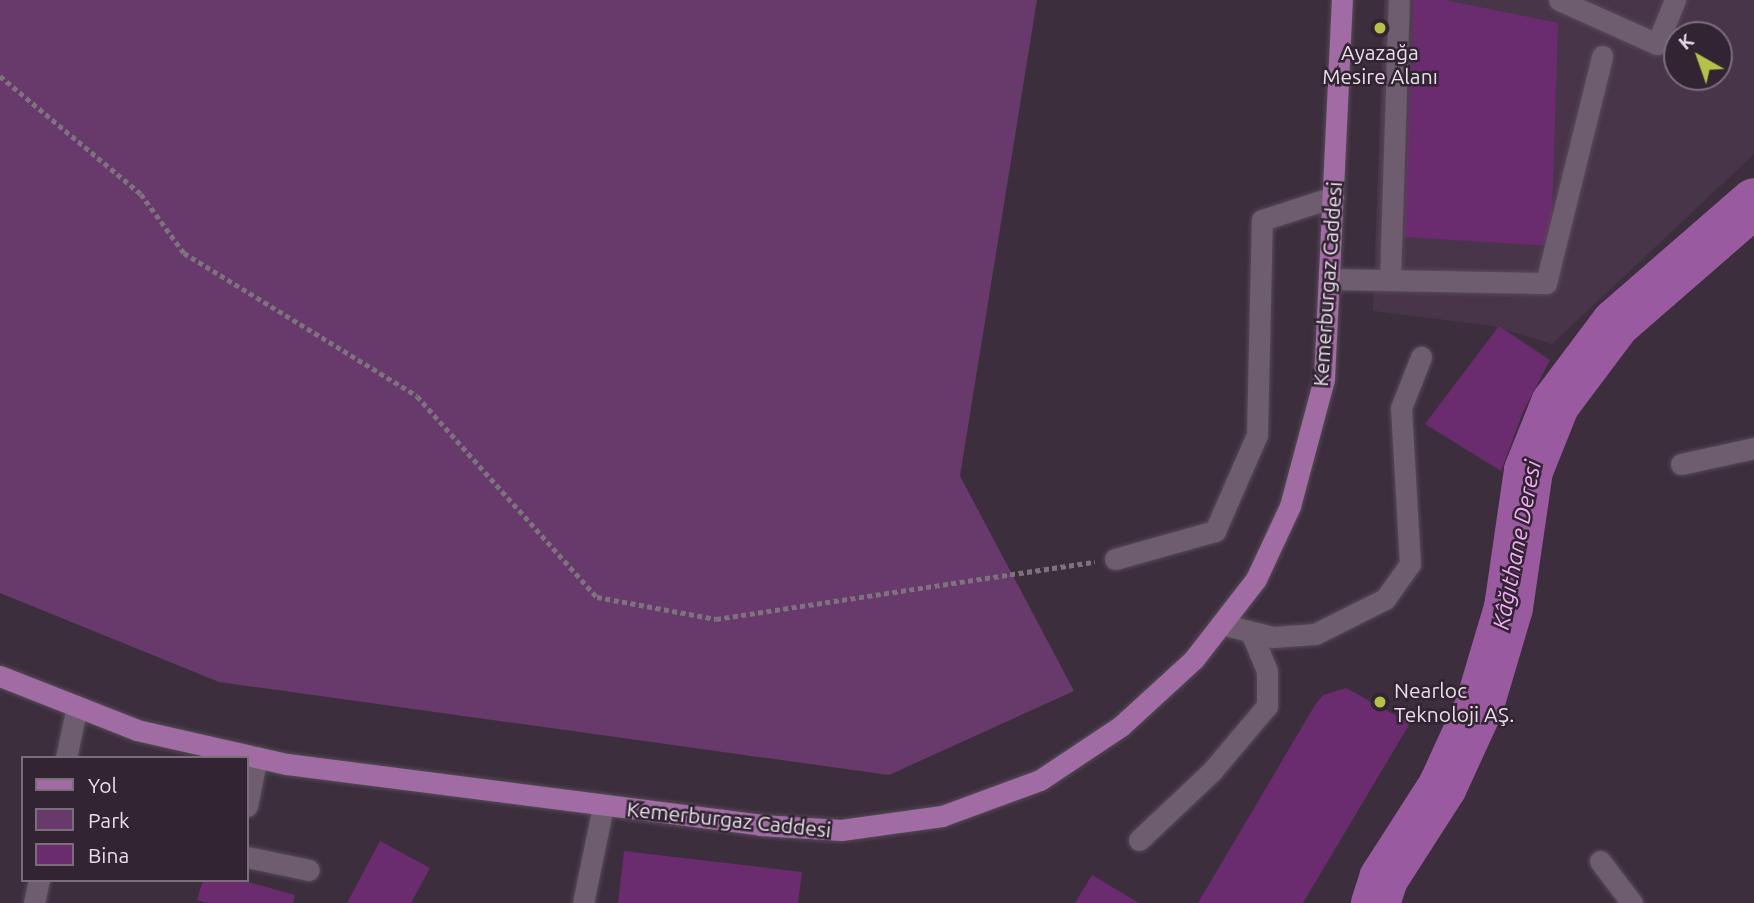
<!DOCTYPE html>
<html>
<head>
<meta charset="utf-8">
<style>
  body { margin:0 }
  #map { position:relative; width:1754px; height:903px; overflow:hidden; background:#3c2e3d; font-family:Ubuntu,sans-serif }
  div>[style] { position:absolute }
  .built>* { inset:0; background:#49354a }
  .green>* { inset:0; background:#68396b }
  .river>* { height:49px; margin:-24.5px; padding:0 24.5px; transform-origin:24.5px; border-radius:24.5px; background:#9a5a9f }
  .building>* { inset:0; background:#6a2c6e }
  .path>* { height:4.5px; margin-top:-2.25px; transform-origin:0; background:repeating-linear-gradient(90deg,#7e727f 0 5px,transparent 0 8.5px) }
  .roads { filter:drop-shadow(0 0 2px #564a57) drop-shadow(0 0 2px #564a57) }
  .minor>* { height:21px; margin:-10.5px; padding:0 10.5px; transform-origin:10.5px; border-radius:10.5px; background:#6d5d6e }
  .major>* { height:21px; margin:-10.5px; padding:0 10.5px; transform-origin:10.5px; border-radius:10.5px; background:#a06ca3 }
  .dots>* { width:19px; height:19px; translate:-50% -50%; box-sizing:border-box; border:4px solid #322433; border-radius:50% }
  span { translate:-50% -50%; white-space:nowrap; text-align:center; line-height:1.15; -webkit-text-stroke:5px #322433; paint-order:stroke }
  .poi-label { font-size:21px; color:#e7dee7 }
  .left { translate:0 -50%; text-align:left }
  .street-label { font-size:21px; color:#e7dee7 }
  .water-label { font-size:23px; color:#f2adf6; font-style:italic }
  .legend { position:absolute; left:21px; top:756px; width:228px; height:126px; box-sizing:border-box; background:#322433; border:2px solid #7a6e7b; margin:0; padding:9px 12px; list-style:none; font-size:21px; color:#e7dee7 }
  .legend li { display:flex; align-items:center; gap:14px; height:35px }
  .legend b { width:35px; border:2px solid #7a6e7b }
  .north { position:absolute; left:1663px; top:21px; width:70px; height:70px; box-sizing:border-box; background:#322433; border:2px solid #7a6e7b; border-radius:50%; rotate:320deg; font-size:19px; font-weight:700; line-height:28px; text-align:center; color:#e7dee7 }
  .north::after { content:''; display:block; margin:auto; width:24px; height:32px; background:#b5c249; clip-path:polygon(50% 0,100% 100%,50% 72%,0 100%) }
</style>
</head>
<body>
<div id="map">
  <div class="built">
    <i style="clip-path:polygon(evenodd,1384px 0,1754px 0,1754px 154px,1552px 344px,1494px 326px,1373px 311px,1384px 0,1677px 35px,1719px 35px,1719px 77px,1677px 77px,1677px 35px)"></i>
  </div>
  <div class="green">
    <i style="clip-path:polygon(0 0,1037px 0,960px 476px,1074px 691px,889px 775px,219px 682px,0 593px)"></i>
  </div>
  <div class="river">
    <i style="left:1375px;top:903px;width:26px;rotate:-72deg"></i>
    <i style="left:1383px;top:878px;width:109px;rotate:-57.3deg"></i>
    <i style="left:1442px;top:786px;width:89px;rotate:-65.4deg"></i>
    <i style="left:1479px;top:705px;width:102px;rotate:-73.5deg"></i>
    <i style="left:1508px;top:607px;width:138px;rotate:-81.7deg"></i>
    <i style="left:1528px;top:470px;width:72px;rotate:-68.1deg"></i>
    <i style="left:1555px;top:403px;width:100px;rotate:-53.1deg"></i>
    <i style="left:1615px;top:323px;width:184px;rotate:-41deg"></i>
  </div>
  <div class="building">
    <i style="clip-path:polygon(1413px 0,1445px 0,1558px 23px,1551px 246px,1404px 237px)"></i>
    <i style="clip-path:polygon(1499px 326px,1550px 360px,1523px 412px,1501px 471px,1425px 424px)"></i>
    <i style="clip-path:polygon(1346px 688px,1410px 723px,1303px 903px,1198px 903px,1315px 705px,1323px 695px)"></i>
    <i style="clip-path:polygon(380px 841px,430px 868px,411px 903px,347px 903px)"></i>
    <i style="clip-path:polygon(624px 851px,802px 872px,798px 903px,618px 903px)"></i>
    <i style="clip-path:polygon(1092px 875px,1139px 903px,1075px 903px)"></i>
    <i style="clip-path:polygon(203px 880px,241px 880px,295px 895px,293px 903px,207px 903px,197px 900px)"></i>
  </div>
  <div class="path">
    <i style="left:0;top:76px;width:184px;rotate:39.9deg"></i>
    <i style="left:141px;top:194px;width:73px;rotate:53.9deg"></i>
    <i style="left:184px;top:253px;width:273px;rotate:31.5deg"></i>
    <i style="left:417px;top:396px;width:270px;rotate:48.2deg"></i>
    <i style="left:597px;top:597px;width:121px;rotate:10.5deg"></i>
    <i style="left:716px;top:619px;width:383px;rotate:-8.6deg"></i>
  </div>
  <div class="roads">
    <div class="minor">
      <i style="left:1559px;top:0;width:107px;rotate:24.2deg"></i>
      <i style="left:1657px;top:44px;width:48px;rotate:-67.8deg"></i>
      <i style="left:1329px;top:279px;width:217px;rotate:1.1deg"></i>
      <i style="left:1546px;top:283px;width:234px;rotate:-76.1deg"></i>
      <i style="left:1390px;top:280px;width:280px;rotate:-88.2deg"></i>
      <i style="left:1681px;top:464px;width:75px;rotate:-12.4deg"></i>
      <i style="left:1115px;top:559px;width:104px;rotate:-15.6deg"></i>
      <i style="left:1215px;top:531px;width:105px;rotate:-66.4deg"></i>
      <i style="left:1257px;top:435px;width:215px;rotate:-88.7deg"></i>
      <i style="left:1262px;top:220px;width:75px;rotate:-17.9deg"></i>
      <i style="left:1221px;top:624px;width:54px;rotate:14deg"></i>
      <i style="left:1273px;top:637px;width:42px;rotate:-4.1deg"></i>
      <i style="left:1315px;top:634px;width:78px;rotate:-26.6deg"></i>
      <i style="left:1385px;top:599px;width:43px;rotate:-54.5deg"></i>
      <i style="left:1410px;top:564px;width:156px;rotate:-93.3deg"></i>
      <i style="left:1401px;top:408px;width:55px;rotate:-68.6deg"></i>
      <i style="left:66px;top:758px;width:53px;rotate:-78.1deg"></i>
      <i style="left:247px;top:806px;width:50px;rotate:-78.5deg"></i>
      <i style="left:1139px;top:840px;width:100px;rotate:-43.4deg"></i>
      <i style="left:1212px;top:771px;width:85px;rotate:-49.8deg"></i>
      <i style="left:1267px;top:706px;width:35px;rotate:-90deg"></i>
      <i style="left:1267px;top:671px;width:42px;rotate:-112.3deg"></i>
      <i style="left:247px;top:857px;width:63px;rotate:11.8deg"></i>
      <i style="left:1600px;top:861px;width:53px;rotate:52.7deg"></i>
      <i style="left:34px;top:903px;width:24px;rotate:-78deg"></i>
      <i style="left:583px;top:903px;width:99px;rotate:-78.3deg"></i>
    </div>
    <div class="major">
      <i style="left:0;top:676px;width:147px;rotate:21.5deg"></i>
      <i style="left:137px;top:730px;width:154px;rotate:12.8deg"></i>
      <i style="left:287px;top:764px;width:477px;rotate:7.3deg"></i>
      <i style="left:760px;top:825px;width:81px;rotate:3.5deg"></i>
      <i style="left:841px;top:830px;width:102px;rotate:-7.9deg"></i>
      <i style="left:942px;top:816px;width:104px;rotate:-20.2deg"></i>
      <i style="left:1040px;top:780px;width:97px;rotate:-33.7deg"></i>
      <i style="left:1121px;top:726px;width:99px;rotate:-42.5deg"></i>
      <i style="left:1194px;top:659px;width:101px;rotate:-52.2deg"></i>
      <i style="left:1256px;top:579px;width:81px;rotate:-65deg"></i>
      <i style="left:1290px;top:506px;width:131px;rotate:-75deg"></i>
      <i style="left:1324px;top:379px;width:379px;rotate:-87.3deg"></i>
    </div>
  </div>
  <div class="dots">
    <i style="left:1380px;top:28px;background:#b5c249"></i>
    <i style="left:1380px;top:702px;background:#b5c249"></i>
  </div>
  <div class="poi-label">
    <span style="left:1380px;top:64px">Ayazağa<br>Mesire Alanı</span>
    <span class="left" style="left:1394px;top:702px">Nearloc<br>Teknoloji AŞ.</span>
  </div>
  <div class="street-label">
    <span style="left:1327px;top:284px;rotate:-86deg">Kemerburgaz Caddesi</span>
    <span style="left:729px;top:819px;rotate:6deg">Kemerburgaz Caddesi</span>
  </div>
  <div class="water-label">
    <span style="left:1517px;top:545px;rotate:-79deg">Kâğıthane Deresi</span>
  </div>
  <ul class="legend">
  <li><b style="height:9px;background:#a06ca3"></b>Yol</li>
  <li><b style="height:19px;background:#68396b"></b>Park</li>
  <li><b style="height:19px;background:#6a2c6e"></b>Bina</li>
  </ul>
  <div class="north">K</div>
</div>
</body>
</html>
